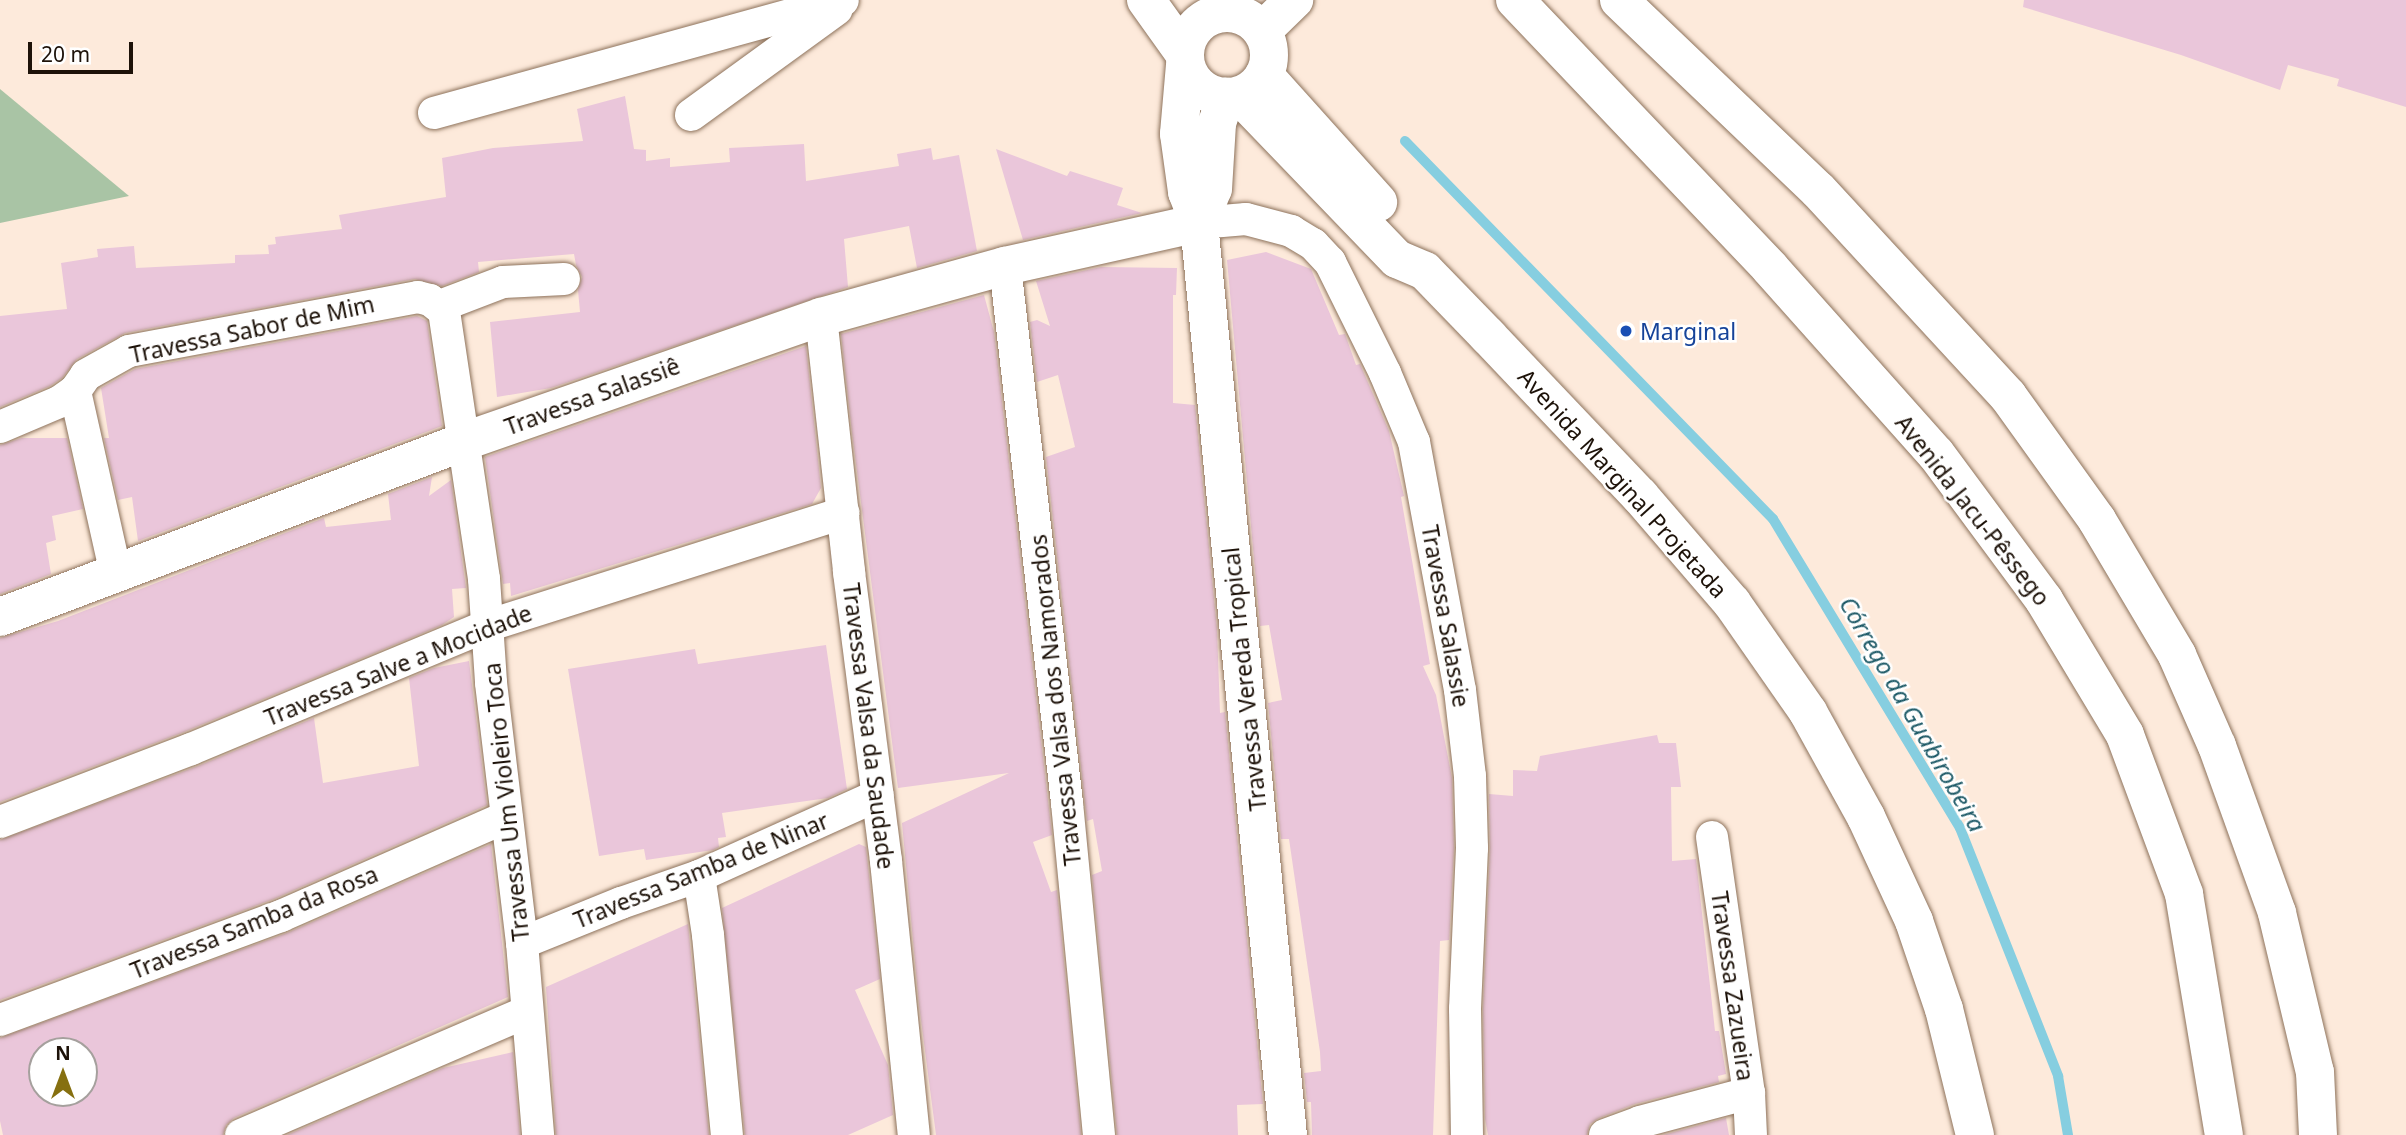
<!DOCTYPE html>
<html>
<head>
<meta charset="utf-8">
<style>
  body { margin:0 }
  #map { position:relative; width:2406px; height:1135px; overflow:hidden; background:#fdeadb; font-family:"Noto Sans",sans-serif }
  div>[style] { position:absolute }
  .green>* { inset:0; background:#a9c4a5 }
  .stream>* { height:10px; margin:-5px; padding:0 5px; transform-origin:5px; border-radius:5px; background:#86cee0 }
  .building>* { inset:0; background:#eac6da }
  .roads { filter:drop-shadow(0 0 2px #8d725b) drop-shadow(0 0 2px #8d725b) }
  .street>* { height:32px; margin:-16px; padding:0 16px; transform-origin:16px; border-radius:16px; background:#fff }
  .secondary>* { height:38px; margin:-19px; padding:0 19px; transform-origin:19px; border-radius:19px; background:#fff }
  .secondary>.ring { margin:-19px; padding:0; box-sizing:content-box; background:none; border:38px solid #fff; border-radius:50% }
  .highway>* { height:38px; margin:-19px; padding:0 19px; transform-origin:19px; border-radius:19px; background:#fff }
  .dots>* { width:19px; height:19px; translate:-50% -50%; box-sizing:border-box; border:4px solid #fff; border-radius:50% }
  span { translate:-50% -50%; white-space:nowrap; text-align:center; line-height:1.15; -webkit-text-stroke:5px #fff; paint-order:stroke }
  .street-label { font-size:23px; color:#1d1209 }
  .transit-label { font-size:23px; color:#164399 }
  .left { translate:0 -50%; text-align:left }
  .water-label { font-size:24px; color:#1e5a67; font-style:italic }
  .north { position:absolute; left:28px; top:1037px; width:70px; height:70px; box-sizing:border-box; background:#fff; border:2px solid #a5a09d; border-radius:50%; rotate:0deg; font-size:19px; font-weight:700; line-height:28px; text-align:center; color:#1d1209 }
  .north::after { content:''; display:block; margin:auto; width:24px; height:32px; background:#867010; clip-path:polygon(50% 0,100% 100%,50% 72%,0 100%) }
  .scale { position:absolute; left:28px; top:42px; width:105px; height:32px; box-sizing:border-box; border:4px solid #1d1209; border-top:0; padding-left:9px; font-size:21px; line-height:24px; white-space:nowrap; color:#1d1209; -webkit-text-stroke:5px #fff; paint-order:stroke }
</style>
</head>
<body>
<div id="map">
  <div class="green">
    <i style="clip-path:polygon(0 89px,129px 196px,0 223px)"></i>
  </div>
  <div class="stream">
    <i style="left:1405px;top:141px;width:528px;rotate:45.77deg"></i>
    <i style="left:1773px;top:519px;width:361px;rotate:58.8deg"></i>
    <i style="left:1960px;top:828px;width:267px;rotate:68.4deg"></i>
    <i style="left:2058px;top:1076px;width:60px;rotate:80.4deg"></i>
  </div>
  <div class="building">
    <i style="clip-path:polygon(2024px 0,2406px 0,2406px 107px,2337px 86px,2339px 79px,2288px 65px,2280px 90px,2181px 55px,2023px 7px)"></i>
    <i style="clip-path:polygon(625px 96px,634px 149px,646px 150px,646px 161px,670px 158px,670px 167px,730px 162px,729px 148px,804px 144px,806px 181px,899px 166px,897px 154px,931px 148px,933px 160px,959px 155px,977px 251px,917px 268px,909px 226px,844px 239px,848px 287px,551px 388px,497px 397px,490px 322px,580px 312px,578px 290px,582px 277px,576px 265px,574px 254px,478px 262px,479px 272px,442px 286px,415px 279px,125px 333px,77px 359px,62px 378px,50px 386px,0 407px,0 316px,67px 309px,61px 263px,98px 257px,97px 249px,134px 246px,136px 268px,235px 263px,235px 255px,269px 254px,268px 245px,276px 244px,275px 237px,342px 229px,339px 215px,446px 197px,442px 158px,493px 148px,583px 141px,577px 109px)"></i>
    <i style="clip-path:polygon(996px 149px,1067px 176px,1070px 171px,1123px 188px,1117px 205px,1142px 213px,1023px 240px)"></i>
    <i style="clip-path:polygon(1266px 252px,1311px 269px,1339px 335px,1345px 334px,1356px 365px,1360px 364px,1389px 431px,1404px 496px,1401px 497px,1430px 664px,1423px 666px,1436px 695px,1452px 778px,1454px 848px,1449px 945px,1449px 940px,1440px 941px,1433px 1135px,1312px 1135px,1311px 1102px,1307px 1102px,1304px 1073px,1321px 1071px,1320px 1052px,1289px 839px,1281px 839px,1268px 703px,1282px 700px,1269px 625px,1260px 626px,1227px 260px)"></i>
    <i style="clip-path:polygon(1101px 267px,1177px 268px,1176px 295px,1173px 295px,1173px 403px,1195px 405px,1217px 629px,1220px 713px,1225px 712px,1263px 1104px,1237px 1105px,1238px 1135px,1117px 1135px,1092px 875px,1102px 871px,1093px 819px,1087px 821px,1046px 457px,1075px 447px,1058px 375px,1037px 382px,1030px 322px,1037px 320px,1050px 326px,1036px 281px)"></i>
    <i style="clip-path:polygon(984px 295px,994px 332px,1052px 835px,1033px 842px,1051px 892px,1057px 890px,1081px 1135px,936px 1135px,919px 1005px,902px 823px,1009px 773px,898px 788px,852px 433px,841px 334px)"></i>
    <i style="clip-path:polygon(417px 316px,427px 321px,442px 426px,138px 541px,132px 497px,118px 500px,104px 438px,109px 438px,101px 388px,135px 369px)"></i>
    <i style="clip-path:polygon(806px 346px,821px 488px,812px 504px,511px 596px,510px 583px,503px 584px,485px 457px)"></i>
    <i style="clip-path:polygon(22px 438px,67px 438px,83px 509px,52px 516px,56px 540px,46px 543px,51px 574px,0 594px,0 445px)"></i>
    <i style="clip-path:polygon(432px 477px,429px 496px,451px 480px,466px 588px,452px 589px,454px 617px,442px 625px,184px 732px,0 802px,0 638px,58px 621px,324px 518px,326px 527px,391px 520px,388px 494px)"></i>
    <i style="clip-path:polygon(826px 645px,847px 789px,828px 798px,722px 813px,726px 837px,718px 838px,719px 847px,713px 850px,646px 860px,644px 849px,599px 856px,568px 669px,695px 649px,698px 664px)"></i>
    <i style="clip-path:polygon(469px 661px,487px 805px,274px 899px,0 1000px,0 840px,198px 766px,314px 718px,323px 783px,419px 766px,409px 678px,434px 668px)"></i>
    <i style="clip-path:polygon(1657px 735px,1659px 743px,1676px 743px,1681px 787px,1671px 787px,1672px 861px,1696px 859px,1715px 1031px,1719px 1031px,1726px 1074px,1718px 1076px,1719px 1082px,1635px 1104px,1599px 1118px,1590px 1124px,1587px 1135px,1488px 1135px,1485px 1119px,1483px 1009px,1490px 849px,1489px 794px,1513px 796px,1513px 770px,1537px 771px,1540px 756px)"></i>
    <i style="clip-path:polygon(evenodd,491px 844px,508px 997px,234px 1118px,226px 1125px,223px 1135px,3px 1135px,0 1121px,0 1038px,287px 933px,491px 844px,42px 1051px,84px 1051px,84px 1093px,42px 1093px,42px 1051px)"></i>
    <i style="clip-path:polygon(859px 844px,866px 847px,880px 979px,855px 990px,888px 1065px,893px 1115px,848px 1135px,745px 1135px,722px 908px)"></i>
    <i style="clip-path:polygon(688px 924px,709px 1135px,556px 1135px,546px 987px)"></i>
    <i style="clip-path:polygon(513px 1052px,520px 1135px,287px 1135px,443px 1068px)"></i>
    <i style="clip-path:polygon(1726px 1118px,1729px 1135px,1663px 1135px)"></i>
  </div>
  <div class="roads">
    <div class="street">
      <i style="left:434px;top:113px;width:424px;rotate:-15.4deg"></i>
      <i style="left:691px;top:115px;width:180px;rotate:-36deg"></i>
      <i style="left:1199px;top:223px;width:47px;rotate:-4.9deg"></i>
      <i style="left:1246px;top:219px;width:47px;rotate:14.9deg"></i>
      <i style="left:1291px;top:231px;width:26px;rotate:31deg"></i>
      <i style="left:1313px;top:244px;width:25px;rotate:47deg"></i>
      <i style="left:1330px;top:262px;width:124px;rotate:63.6deg"></i>
      <i style="left:1385px;top:373px;width:75px;rotate:67.2deg"></i>
      <i style="left:1414px;top:442px;width:252px;rotate:79.5deg"></i>
      <i style="left:1460px;top:690px;width:87px;rotate:83.4deg"></i>
      <i style="left:1470px;top:776px;width:72px;rotate:88.4deg"></i>
      <i style="left:1472px;top:848px;width:161px;rotate:92.5deg"></i>
      <i style="left:1465px;top:1009px;width:126px;rotate:89.1deg"></i>
      <i style="left:1005px;top:266px;width:541px;rotate:83.41deg"></i>
      <i style="left:1067px;top:803px;width:334px;rotate:84.5deg"></i>
      <i style="left:440px;top:306px;width:67px;rotate:-20.9deg"></i>
      <i style="left:503px;top:282px;width:61px;rotate:-2.8deg"></i>
      <i style="left:821px;top:317px;width:257px;rotate:83.7deg"></i>
      <i style="left:849px;top:572px;width:291px;rotate:82.7deg"></i>
      <i style="left:886px;top:861px;width:275px;rotate:84.2deg"></i>
      <i style="left:75px;top:391px;width:188px;rotate:77.4deg"></i>
      <i style="left:0;top:427px;width:64px;rotate:-23deg"></i>
      <i style="left:59px;top:402px;width:19px;rotate:-35deg"></i>
      <i style="left:75px;top:391px;width:19px;rotate:-55deg"></i>
      <i style="left:86px;top:375px;width:49px;rotate:-29.2deg"></i>
      <i style="left:129px;top:351px;width:294px;rotate:-10.6deg"></i>
      <i style="left:418px;top:297px;width:12px;rotate:14deg"></i>
      <i style="left:430px;top:300px;width:18px;rotate:38deg"></i>
      <i style="left:444px;top:311px;width:271px;rotate:81.5deg"></i>
      <i style="left:484px;top:579px;width:104px;rotate:86.1deg"></i>
      <i style="left:491px;top:683px;width:262px;rotate:83.2deg"></i>
      <i style="left:522px;top:943px;width:193px;rotate:85.2deg"></i>
      <i style="left:0;top:822px;width:204px;rotate:-20.9deg"></i>
      <i style="left:191px;top:749px;width:321px;rotate:-22.6deg"></i>
      <i style="left:487px;top:626px;width:374px;rotate:-17.6deg"></i>
      <i style="left:1712px;top:837px;width:259px;rotate:81.8deg"></i>
      <i style="left:1749px;top:1093px;width:42px;rotate:87.3deg"></i>
      <i style="left:699px;top:876px;width:60px;rotate:81.3deg"></i>
      <i style="left:708px;top:935px;width:201px;rotate:84.6deg"></i>
      <i style="left:522px;top:943px;width:107px;rotate:-22deg"></i>
      <i style="left:621px;top:903px;width:83px;rotate:-19.1deg"></i>
      <i style="left:699px;top:876px;width:196px;rotate:-24.3deg"></i>
      <i style="left:0;top:1020px;width:300px;rotate:-20.3deg"></i>
      <i style="left:281px;top:916px;width:246px;rotate:-23.7deg"></i>
      <i style="left:241px;top:1135px;width:310px;rotate:-23.3deg"></i>
      <i style="left:1605px;top:1135px;width:37px;rotate:-20deg"></i>
      <i style="left:1640px;top:1122px;width:113px;rotate:-14.9deg"></i>
    </div>
    <div class="secondary">
      <i style="left:1146px;top:0;width:65px;rotate:54.4deg"></i>
      <i class="ring" style="left:1185px;top:13px;width:46px;height:46px"></i>
      <i style="left:1262px;top:31px;width:45px;rotate:-44.1deg"></i>
      <i style="left:1185px;top:65px;width:69px;rotate:95deg"></i>
      <i style="left:1179px;top:134px;width:59px;rotate:82.1deg"></i>
      <i style="left:1187px;top:192px;width:33px;rotate:69deg"></i>
      <i style="left:1199px;top:223px;width:916px;rotate:84.43deg"></i>
      <i style="left:1264px;top:75px;width:171px;rotate:48.1deg"></i>
      <i style="left:1240px;top:96px;width:226px;rotate:46.1deg"></i>
      <i style="left:1397px;top:259px;width:30px;rotate:23deg"></i>
      <i style="left:1425px;top:271px;width:91px;rotate:45.9deg"></i>
      <i style="left:1488px;top:336px;width:221px;rotate:46.5deg"></i>
      <i style="left:1640px;top:496px;width:141px;rotate:49.3deg"></i>
      <i style="left:1732px;top:603px;width:133px;rotate:55.1deg"></i>
      <i style="left:1808px;top:712px;width:120px;rotate:61.1deg"></i>
      <i style="left:1866px;top:817px;width:115px;rotate:65.2deg"></i>
      <i style="left:1914px;top:921px;width:93px;rotate:71.2deg"></i>
      <i style="left:1944px;top:1009px;width:130px;rotate:76.2deg"></i>
      <i style="left:1199px;top:223px;width:37px;rotate:-68deg"></i>
      <i style="left:1213px;top:189px;width:66px;rotate:-86.5deg"></i>
      <i style="left:1217px;top:123px;width:28px;rotate:-71deg"></i>
      <i style="left:0;top:617px;width:497px;rotate:-20.7deg"></i>
      <i style="left:465px;top:441px;width:377px;rotate:-19.2deg"></i>
      <i style="left:821px;top:317px;width:191px;rotate:-15.5deg"></i>
      <i style="left:1005px;top:266px;width:199px;rotate:-12.5deg"></i>
    </div>
    <div class="highway">
      <i style="left:1515px;top:0;width:370px;rotate:46.4deg"></i>
      <i style="left:1770px;top:268px;width:249px;rotate:48.3deg"></i>
      <i style="left:1936px;top:454px;width:182px;rotate:53.5deg"></i>
      <i style="left:2044px;top:600px;width:157px;rotate:59deg"></i>
      <i style="left:2125px;top:735px;width:170px;rotate:69.6deg"></i>
      <i style="left:2184px;top:894px;width:244px;rotate:80.6deg"></i>
      <i style="left:1619px;top:0;width:275px;rotate:43.7deg"></i>
      <i style="left:1818px;top:190px;width:280px;rotate:47.3deg"></i>
      <i style="left:2008px;top:396px;width:153px;rotate:54.3deg"></i>
      <i style="left:2097px;top:520px;width:157px;rotate:59.3deg"></i>
      <i style="left:2177px;top:655px;width:99px;rotate:66.3deg"></i>
      <i style="left:2217px;top:746px;width:177px;rotate:70.2deg"></i>
      <i style="left:2277px;top:913px;width:163px;rotate:76.6deg"></i>
      <i style="left:2315px;top:1072px;width:63px;rotate:87.3deg"></i>
    </div>
  </div>
  <div class="dots">
    <i style="left:1626px;top:331px;background:#1a4fb4"></i>
  </div>
  <div class="street-label">
    <span style="left:252px;top:329px;rotate:-12deg">Travessa Sabor de Mim</span>
    <span style="left:592px;top:396px;rotate:-20deg">Travessa Salassiê</span>
    <span style="left:1623px;top:483px;rotate:48deg">Avenida Marginal Projetada</span>
    <span style="left:1973px;top:510px;rotate:52deg">Avenida Jacu-Pêssego</span>
    <span style="left:1446px;top:616px;rotate:80deg">Travessa Salassie</span>
    <span style="left:398px;top:665px;rotate:-22deg">Travessa Salve a Mocidade</span>
    <span style="left:1244px;top:679px;rotate:-96deg">Travessa Vereda Tropical</span>
    <span style="left:1055px;top:700px;rotate:-96deg">Travessa Valsa dos Namorados</span>
    <span style="left:869px;top:726px;rotate:83deg">Travessa Valsa da Saudade</span>
    <span style="left:506px;top:802px;rotate:-96deg">Travessa Um Violeiro Toca</span>
    <span style="left:701px;top:870px;rotate:-22deg">Travessa Samba de Ninar</span>
    <span style="left:254px;top:922px;rotate:-22deg">Travessa Samba da Rosa</span>
    <span style="left:1733px;top:986px;rotate:82deg">Travessa Zazueira</span>
  </div>
  <div class="transit-label">
    <span class="left" style="left:1640px;top:331px">Marginal</span>
  </div>
  <div class="water-label">
    <span style="left:1913px;top:714px;rotate:60deg">Córrego da Guabirobeira</span>
  </div>
  <div class="north">N</div>
  <div class="scale">20 m</div>
</div>
</body>
</html>
